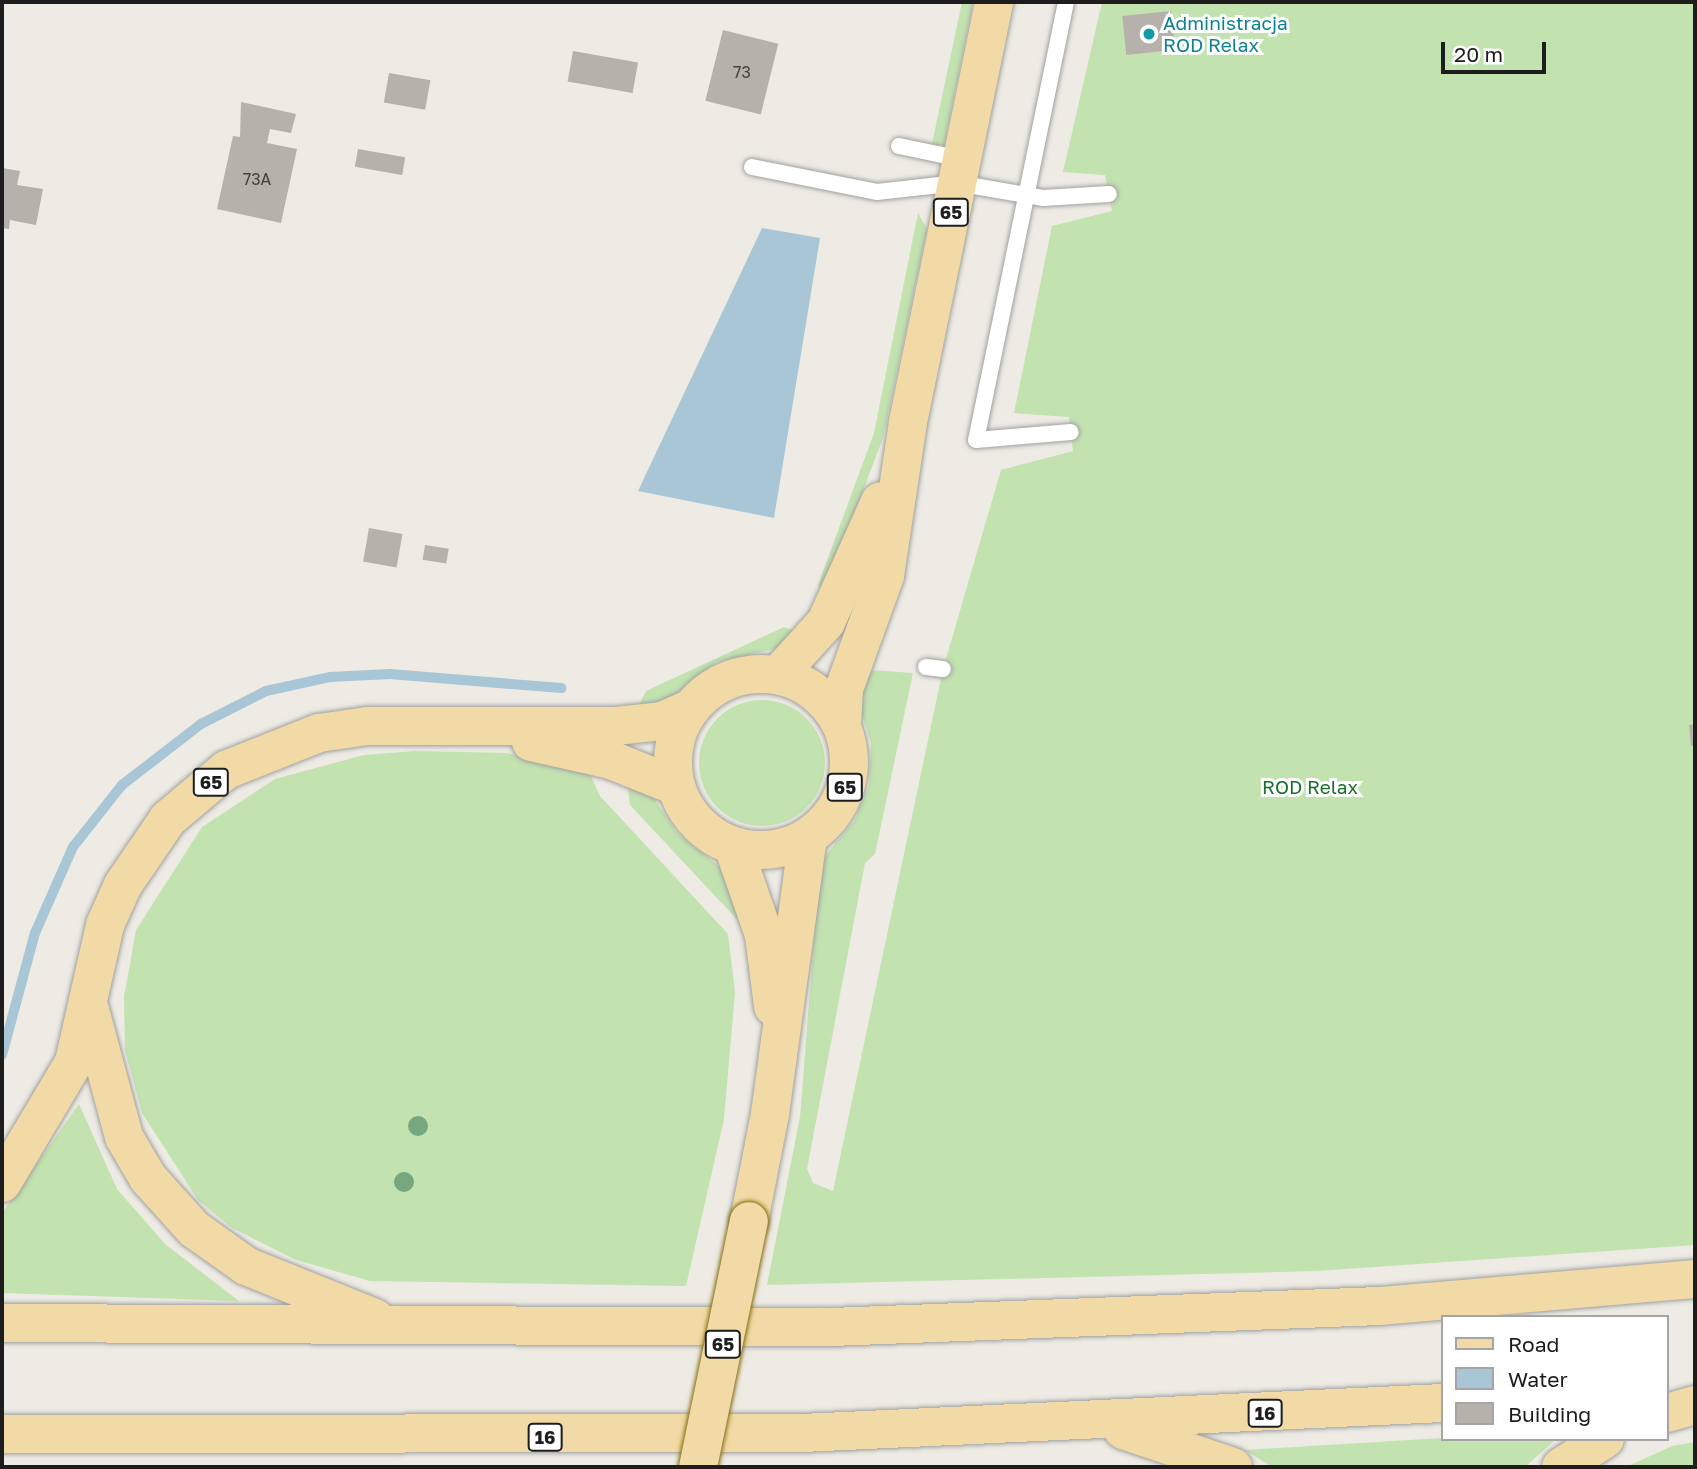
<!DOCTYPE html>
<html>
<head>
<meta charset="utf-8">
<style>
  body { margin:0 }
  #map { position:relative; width:1697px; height:1469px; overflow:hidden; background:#edebe4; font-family:"Golos Text",sans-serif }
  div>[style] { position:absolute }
  .grass>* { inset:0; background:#c2e2b0 }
  .round { border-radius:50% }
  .water>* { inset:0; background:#a9c6d6 }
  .stream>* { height:10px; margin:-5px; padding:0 5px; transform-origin:5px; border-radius:5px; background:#a9c6d6 }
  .building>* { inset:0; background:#b6b1aa; transform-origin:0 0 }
  .roads { filter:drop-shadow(0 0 2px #a1a1a1) drop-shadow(0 0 2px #a1a1a1) }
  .lane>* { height:16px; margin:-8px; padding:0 8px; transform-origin:8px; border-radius:8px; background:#fff }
  .primary>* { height:38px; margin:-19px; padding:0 19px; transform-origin:19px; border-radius:19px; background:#f1daa5 }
  .primary>.ring { margin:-19px; padding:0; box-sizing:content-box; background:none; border:38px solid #f1daa5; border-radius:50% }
  .bridges { filter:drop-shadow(0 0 2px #866e10) drop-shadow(0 0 2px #866e10) }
  .primary-bridge>* { height:38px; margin:-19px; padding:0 19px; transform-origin:19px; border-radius:19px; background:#f1daa5 }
  .trees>* { width:20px; height:20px; margin:-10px; border-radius:50%; background:#77a77e }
  .dots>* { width:19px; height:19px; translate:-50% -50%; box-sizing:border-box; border:4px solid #fff; border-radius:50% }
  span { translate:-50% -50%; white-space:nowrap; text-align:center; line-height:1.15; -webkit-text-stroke:6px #fff; paint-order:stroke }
  .number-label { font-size:16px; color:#434240 }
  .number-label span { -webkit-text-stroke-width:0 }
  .shield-label span { padding:2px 5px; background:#fff; border:2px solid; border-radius:5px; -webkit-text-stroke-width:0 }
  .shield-label { font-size:18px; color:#1d1d1d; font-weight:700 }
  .culture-label { font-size:19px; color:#0d838f }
  .left { translate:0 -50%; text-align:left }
  .park-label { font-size:19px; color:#176f2a }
  .frame { position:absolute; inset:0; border:4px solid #1d1d1d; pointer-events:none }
  .legend { position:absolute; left:1441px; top:1315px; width:228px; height:126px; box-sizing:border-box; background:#fff; border:2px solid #a5a5a5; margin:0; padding:9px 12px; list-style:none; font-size:21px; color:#1d1d1d }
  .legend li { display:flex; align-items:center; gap:14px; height:35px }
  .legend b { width:35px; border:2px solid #a5a5a5 }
  .scale { position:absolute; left:1441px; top:42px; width:105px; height:32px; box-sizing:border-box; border:4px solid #1d1d1d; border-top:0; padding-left:9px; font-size:21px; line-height:24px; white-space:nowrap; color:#1d1d1d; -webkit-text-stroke:5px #fff; paint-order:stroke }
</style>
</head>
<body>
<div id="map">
  <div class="grass">
    <i style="clip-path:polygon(962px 2px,973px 2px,944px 145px,938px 145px,932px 144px)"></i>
    <i style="clip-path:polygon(1102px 2px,1695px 2px,1695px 1245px,1317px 1271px,767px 1285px,800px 1117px,820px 862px,854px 821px,869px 785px,871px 743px,858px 701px,869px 670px,913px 673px,875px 854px,865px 863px,807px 1169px,813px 1183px,833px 1191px,943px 669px,1001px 470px,1073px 451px,1069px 417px,1014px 413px,1052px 226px,1112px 211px,1105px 175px,1063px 172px)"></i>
    <i style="clip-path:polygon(918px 213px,927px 229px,883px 438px,823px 596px,818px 585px,874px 433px)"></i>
    <i style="clip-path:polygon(784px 627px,804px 634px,775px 649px,716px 662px,673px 697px,637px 709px,646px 691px)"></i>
    <i class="round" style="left:699px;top:700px;width:126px;height:126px"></i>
    <i style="clip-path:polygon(416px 751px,507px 753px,589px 772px,600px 796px,728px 934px,735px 992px,724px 1119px,686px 1286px,370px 1281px,296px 1260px,232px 1228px,198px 1200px,142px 1113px,125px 1050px,124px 997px,136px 930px,202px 827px,275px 779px,364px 755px)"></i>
    <i style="clip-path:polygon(627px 779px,647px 788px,678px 834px,725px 871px,745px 928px,630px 805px)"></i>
    <i style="clip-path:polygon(79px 1104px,117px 1189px,165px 1244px,239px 1301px,2px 1293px,2px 1213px)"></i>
    <i style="clip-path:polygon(1443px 1438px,1556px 1439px,1525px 1467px,1272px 1467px,1245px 1450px)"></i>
    <i style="clip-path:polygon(1695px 1442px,1695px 1467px,1626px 1467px,1672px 1446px)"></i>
  </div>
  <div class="water">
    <i style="clip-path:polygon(762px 228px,820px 238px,774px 518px,638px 491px)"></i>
  </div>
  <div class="stream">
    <i style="left:2px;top:1055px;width:126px;rotate:-74.9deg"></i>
    <i style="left:35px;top:933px;width:94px;rotate:-66.2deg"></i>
    <i style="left:73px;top:847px;width:79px;rotate:-51.7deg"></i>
    <i style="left:122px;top:785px;width:100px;rotate:-37.7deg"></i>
    <i style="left:201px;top:724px;width:73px;rotate:-26.9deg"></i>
    <i style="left:266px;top:691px;width:66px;rotate:-12.3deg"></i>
    <i style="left:330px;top:677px;width:60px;rotate:-2.9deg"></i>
    <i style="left:390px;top:674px;width:172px;rotate:4.7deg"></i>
  </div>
  <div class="building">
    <i style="left:1171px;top:11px;width:39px;height:49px;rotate:84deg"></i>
    <i style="left:723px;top:30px;width:57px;height:73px;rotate:14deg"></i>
    <i style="left:573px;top:51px;width:66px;height:31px;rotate:10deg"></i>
    <i style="left:389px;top:73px;width:42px;height:30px;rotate:10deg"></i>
    <i style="clip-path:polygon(241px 102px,296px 114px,291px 133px,270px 129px,267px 143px,297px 149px,281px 223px,217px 209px,233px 136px,240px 137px)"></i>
    <i style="left:358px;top:149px;width:48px;height:18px;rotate:10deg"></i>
    <i style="clip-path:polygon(2px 168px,20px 171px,17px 185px,43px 189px,36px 225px,10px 220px,9px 229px,2px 228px)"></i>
    <i style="left:369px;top:528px;width:34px;height:34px;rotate:10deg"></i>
    <i style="left:425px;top:545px;width:24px;height:15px;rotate:9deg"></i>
    <i style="clip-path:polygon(1695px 724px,1695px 745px,1691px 746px,1689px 725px)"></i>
  </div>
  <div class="roads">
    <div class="lane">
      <i style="left:1066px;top:2px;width:447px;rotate:101.6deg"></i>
      <i style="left:976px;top:440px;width:95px;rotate:-4.8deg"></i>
      <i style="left:899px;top:146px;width:63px;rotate:11.8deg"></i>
      <i style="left:752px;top:167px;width:127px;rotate:11.3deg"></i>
      <i style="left:877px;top:192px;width:81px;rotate:-6.4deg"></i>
      <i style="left:957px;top:183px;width:87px;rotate:9.9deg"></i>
      <i style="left:1043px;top:198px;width:66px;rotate:-3.5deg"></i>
      <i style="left:926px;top:667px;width:17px;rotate:7deg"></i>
    </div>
    <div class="primary">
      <i class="ring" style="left:673px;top:674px;width:138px;height:138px"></i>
      <i style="left:778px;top:675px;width:72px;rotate:-47.8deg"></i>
      <i style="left:826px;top:622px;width:132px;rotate:-65.8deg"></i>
      <i style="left:842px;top:726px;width:37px;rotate:-87deg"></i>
      <i style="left:844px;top:689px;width:120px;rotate:-70.1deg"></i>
      <i style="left:885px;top:576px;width:156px;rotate:-81.5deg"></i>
      <i style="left:908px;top:422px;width:429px;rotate:-78.4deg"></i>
      <i style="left:531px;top:742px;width:82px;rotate:12.7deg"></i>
      <i style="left:611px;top:760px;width:70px;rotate:21.8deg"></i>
      <i style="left:733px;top:846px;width:94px;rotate:70.8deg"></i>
      <i style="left:764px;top:935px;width:72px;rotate:82.8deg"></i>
      <i style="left:90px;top:1010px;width:131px;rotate:75deg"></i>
      <i style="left:124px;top:1137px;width:48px;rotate:59.7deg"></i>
      <i style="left:148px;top:1178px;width:69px;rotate:48deg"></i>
      <i style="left:194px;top:1229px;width:64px;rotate:35.4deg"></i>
      <i style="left:246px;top:1266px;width:139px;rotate:22deg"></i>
      <i style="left:2px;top:1183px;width:141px;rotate:-59.2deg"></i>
      <i style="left:74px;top:1062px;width:140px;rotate:-77.2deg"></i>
      <i style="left:105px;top:925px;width:44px;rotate:-65.8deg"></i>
      <i style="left:123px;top:885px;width:80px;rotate:-55.7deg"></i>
      <i style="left:168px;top:819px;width:76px;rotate:-40.2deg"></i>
      <i style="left:226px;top:770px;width:100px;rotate:-21.7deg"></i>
      <i style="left:319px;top:733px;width:49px;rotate:-8.3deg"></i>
      <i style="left:367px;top:726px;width:249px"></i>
      <i style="left:616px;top:726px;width:46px;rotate:-6.2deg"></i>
      <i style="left:662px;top:721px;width:32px;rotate:-24deg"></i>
      <i style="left:749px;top:1221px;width:109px;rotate:-78.9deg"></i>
      <i style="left:770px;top:1114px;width:280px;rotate:-82.2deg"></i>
      <i style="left:2px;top:1323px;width:829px;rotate:0.28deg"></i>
      <i style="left:831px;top:1327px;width:549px;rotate:-2.19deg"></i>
      <i style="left:1380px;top:1306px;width:316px;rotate:-4.9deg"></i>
      <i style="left:1667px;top:1413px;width:29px;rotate:-16deg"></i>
      <i style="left:1123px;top:1430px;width:116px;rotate:18.6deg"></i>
      <i style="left:2px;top:1434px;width:800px;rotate:-0.07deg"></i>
      <i style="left:802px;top:1433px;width:642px;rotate:-2.68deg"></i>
      <i style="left:1561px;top:1467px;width:52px;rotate:-32.5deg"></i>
    </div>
  </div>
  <div class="bridges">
    <div class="primary-bridge">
      <i style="left:698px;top:1467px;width:251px;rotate:-78.3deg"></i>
    </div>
  </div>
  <div class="trees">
    <i style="left:418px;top:1126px"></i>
    <i style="left:404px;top:1182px"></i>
  </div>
  <div class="dots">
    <i style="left:1149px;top:34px;background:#0f9aa8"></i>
  </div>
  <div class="number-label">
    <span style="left:742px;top:72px">73</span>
    <span style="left:257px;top:179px">73A</span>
  </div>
  <div class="shield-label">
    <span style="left:951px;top:212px">65</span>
    <span style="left:211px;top:782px">65</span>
    <span style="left:845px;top:787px">65</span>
    <span style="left:723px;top:1344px">65</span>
    <span style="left:1265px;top:1413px">16</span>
    <span style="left:545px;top:1437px">16</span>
  </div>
  <div class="culture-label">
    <span class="left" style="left:1163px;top:34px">Administracja<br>ROD Relax</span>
  </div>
  <div class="park-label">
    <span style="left:1310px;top:787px">ROD Relax</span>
  </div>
  <div class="frame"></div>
  <ul class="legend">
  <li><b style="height:9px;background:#f1daa5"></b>Road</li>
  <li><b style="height:19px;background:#a9c6d6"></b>Water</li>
  <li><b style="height:19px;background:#b6b1aa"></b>Building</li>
  </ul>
  <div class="scale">20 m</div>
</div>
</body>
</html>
